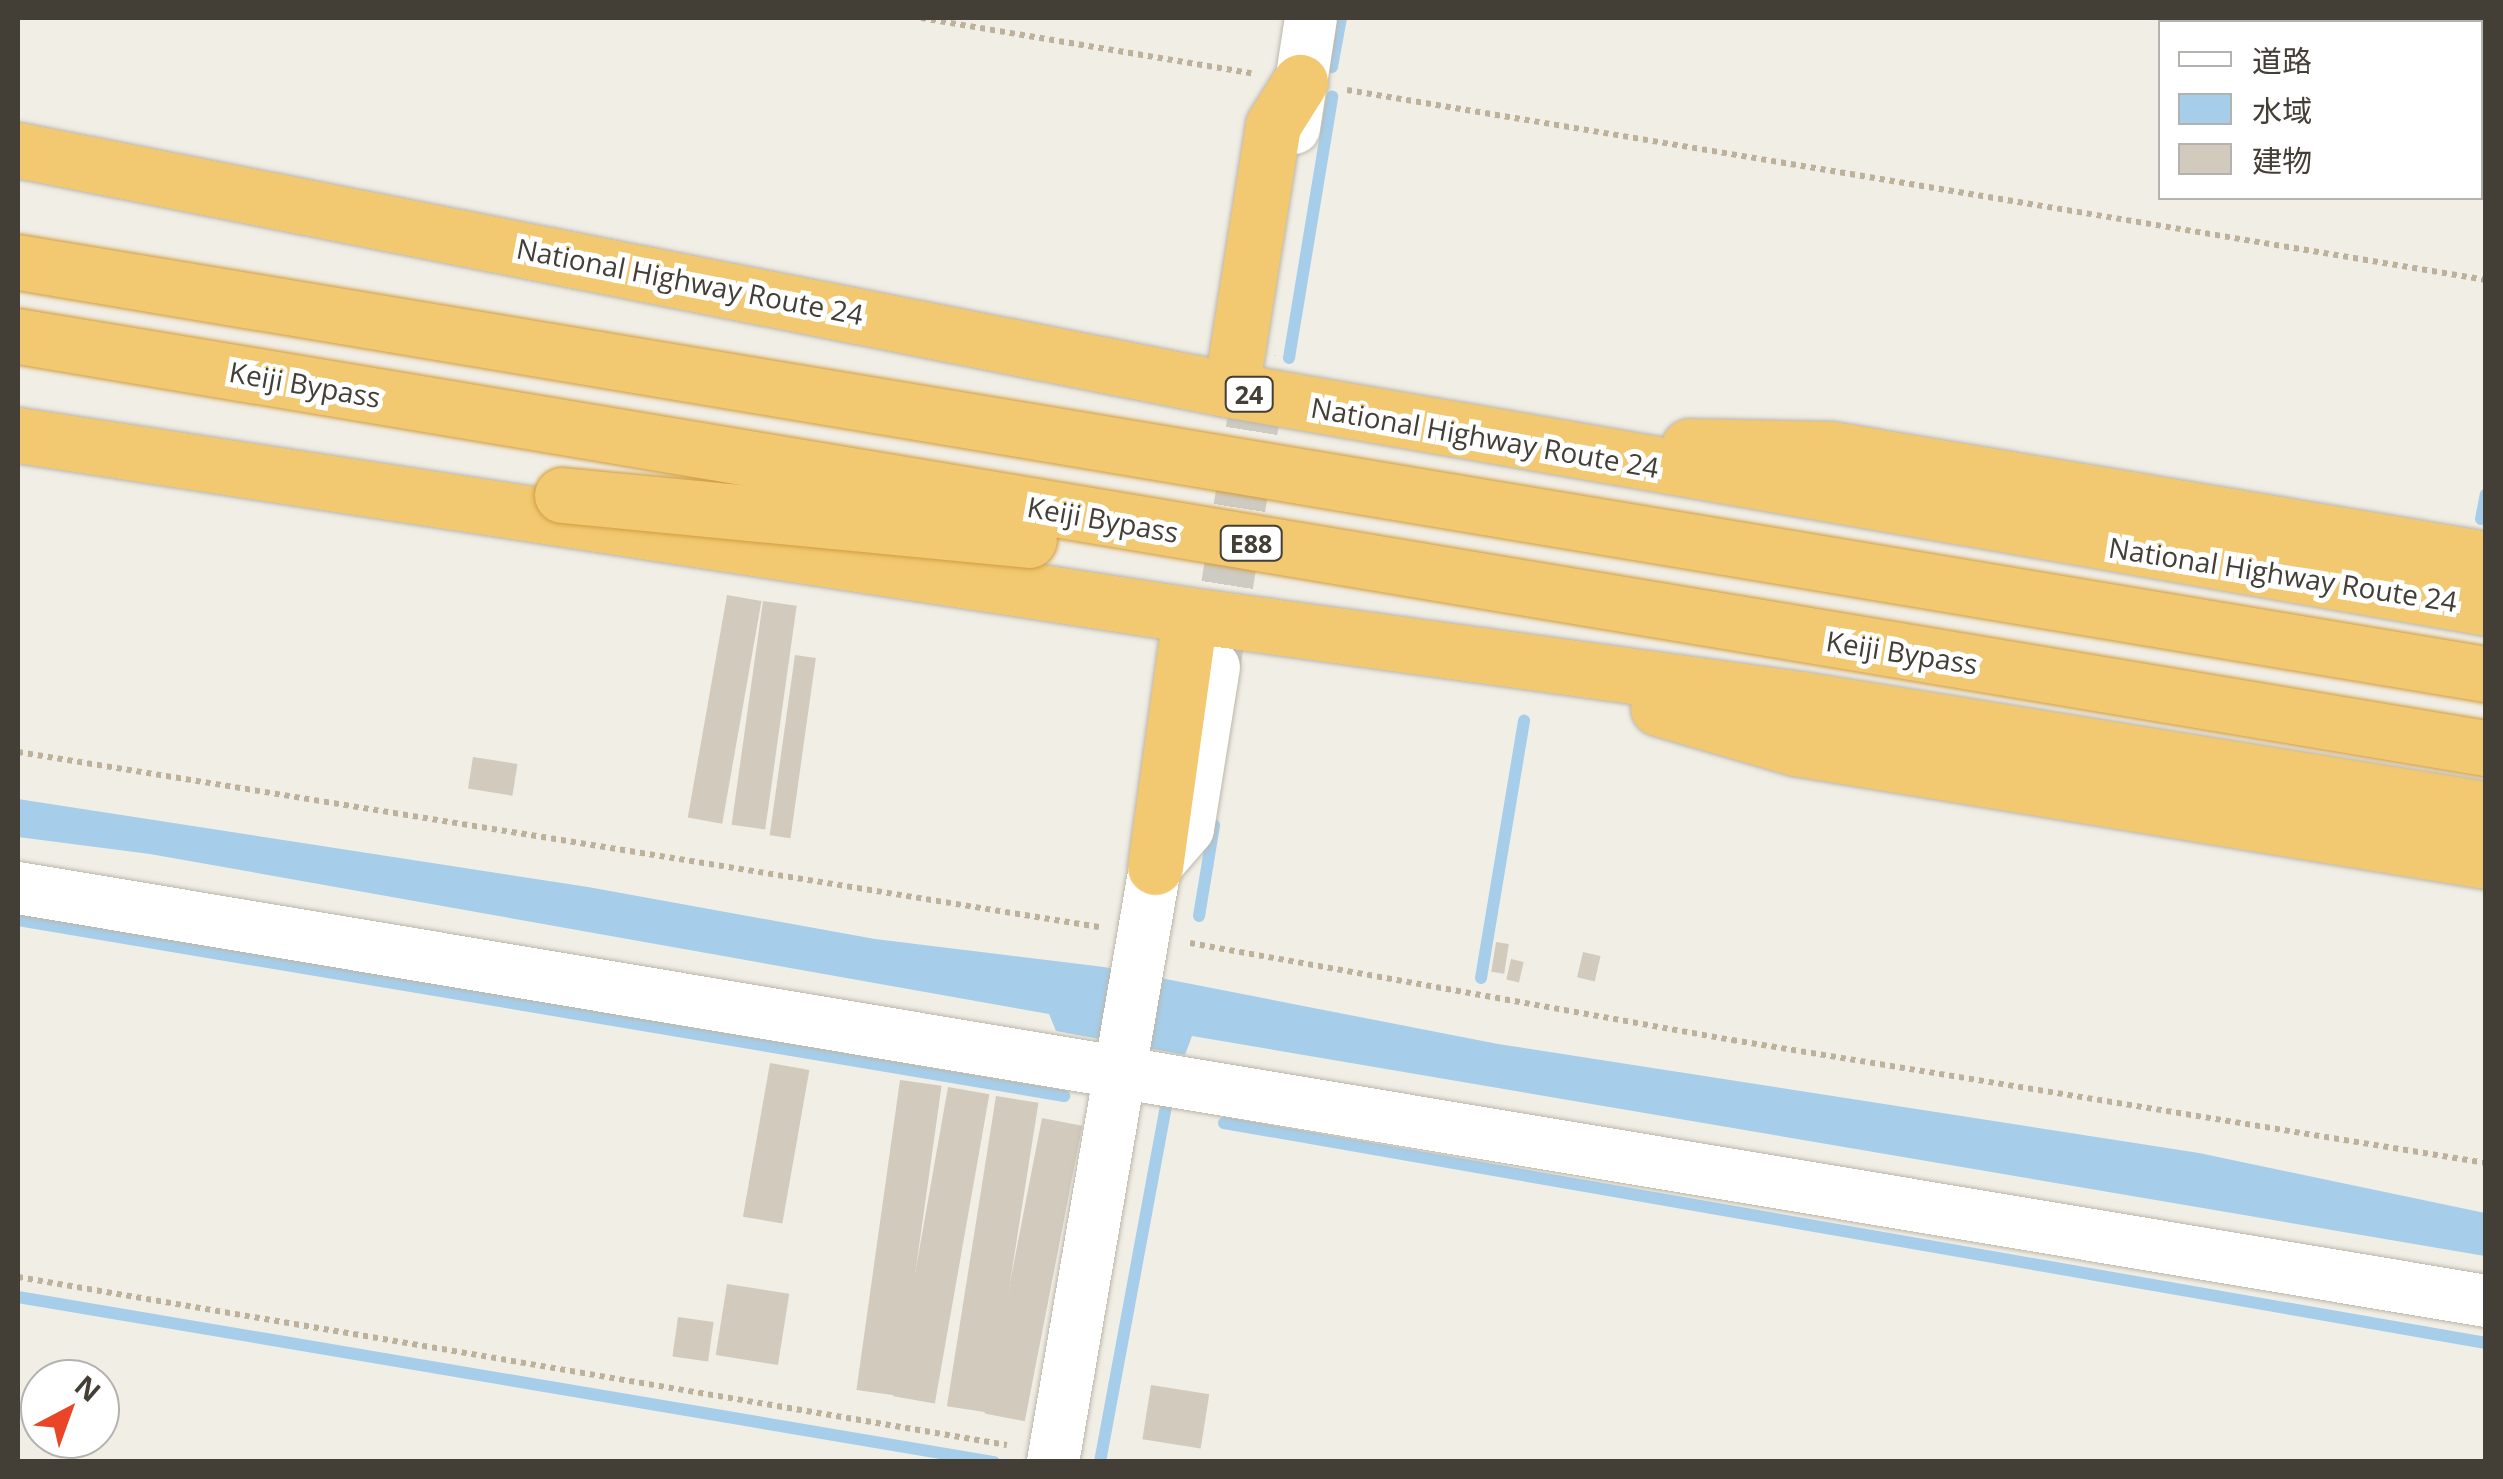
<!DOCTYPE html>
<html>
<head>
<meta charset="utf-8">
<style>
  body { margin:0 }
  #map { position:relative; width:2503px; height:1479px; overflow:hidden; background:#f1eee6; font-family:"Open Sans","Noto Sans JP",sans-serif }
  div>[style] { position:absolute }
  .water>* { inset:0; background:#a6ceea }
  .stream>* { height:12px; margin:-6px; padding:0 6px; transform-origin:6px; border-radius:6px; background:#a6ceea }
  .building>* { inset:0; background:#d2cabc; transform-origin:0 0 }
  .street-tunnel>* { height:52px; margin-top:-26px; transform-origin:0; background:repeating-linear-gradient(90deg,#cecbc3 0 52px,transparent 0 78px) }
  .path>* { height:6px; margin-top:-3px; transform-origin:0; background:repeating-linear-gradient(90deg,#bdb19c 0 5px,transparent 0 10px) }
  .roads { filter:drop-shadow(0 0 2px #bcb6a9) drop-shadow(0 0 2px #bcb6a9) }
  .street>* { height:52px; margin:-26px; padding:0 26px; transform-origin:26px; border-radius:26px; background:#fff }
  .highway>* { height:55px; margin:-27.5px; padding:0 27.5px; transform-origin:27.5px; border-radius:27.5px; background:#f2c870 }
  .bridges { filter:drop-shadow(0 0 2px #d09d41) drop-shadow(0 0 2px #d09d41) }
  .highway-bridge>* { height:55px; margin:-27.5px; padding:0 27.5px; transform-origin:27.5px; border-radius:27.5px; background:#f2c870 }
  span { translate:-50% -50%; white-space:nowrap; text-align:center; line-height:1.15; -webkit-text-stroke:10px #fff; paint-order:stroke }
  .shield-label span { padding:2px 8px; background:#fff; border:2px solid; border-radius:8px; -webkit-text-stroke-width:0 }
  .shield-label { font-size:25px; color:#433e36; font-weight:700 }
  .street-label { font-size:28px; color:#433e36 }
  .frame { position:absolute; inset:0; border:20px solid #433e36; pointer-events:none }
  .legend { position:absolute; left:2158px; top:20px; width:325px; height:180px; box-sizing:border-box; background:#fff; border:2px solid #b4b2af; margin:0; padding:12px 18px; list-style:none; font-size:30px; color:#433e36 }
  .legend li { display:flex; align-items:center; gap:20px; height:50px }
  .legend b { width:50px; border:2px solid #b4b2af }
  .north { position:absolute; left:20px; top:1359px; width:100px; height:100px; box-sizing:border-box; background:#fff; border:2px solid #b4b2af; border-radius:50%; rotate:41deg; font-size:28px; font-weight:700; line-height:40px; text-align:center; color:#433e36 }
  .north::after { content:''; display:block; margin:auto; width:35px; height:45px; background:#e94526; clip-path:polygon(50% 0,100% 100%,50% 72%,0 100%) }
</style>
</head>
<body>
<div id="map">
  <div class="water">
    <i style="clip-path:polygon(18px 799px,588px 887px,875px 939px,1104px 967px,1498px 1044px,2199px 1153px,2485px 1213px,2485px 1256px,1192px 1036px,1185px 1055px,1056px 1031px,1049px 1014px,150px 854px,18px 837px)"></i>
  </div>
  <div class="stream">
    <i style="left:1332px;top:67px;width:50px;rotate:-79.6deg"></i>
    <i style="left:1289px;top:358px;width:265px;rotate:-80.6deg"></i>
    <i style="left:2481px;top:519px;width:25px;rotate:-79deg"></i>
    <i style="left:1199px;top:916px;width:92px;rotate:-80.6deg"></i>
    <i style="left:18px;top:920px;width:1061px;rotate:9.55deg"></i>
    <i style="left:1481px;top:978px;width:261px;rotate:-80.5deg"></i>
    <i style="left:1224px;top:1123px;width:1281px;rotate:9.89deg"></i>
    <i style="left:18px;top:1297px;width:990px;rotate:9.6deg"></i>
    <i style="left:1100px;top:1462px;width:377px;rotate:-79.5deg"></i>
  </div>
  <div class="building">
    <i style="left:727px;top:595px;width:35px;height:226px;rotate:10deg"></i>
    <i style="left:763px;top:601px;width:34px;height:226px;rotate:8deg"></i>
    <i style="left:795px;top:655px;width:21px;height:182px;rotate:8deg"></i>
    <i style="left:473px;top:757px;width:45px;height:32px;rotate:9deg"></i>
    <i style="left:1496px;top:942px;width:13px;height:30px;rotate:9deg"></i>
    <i style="left:1583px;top:952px;width:18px;height:26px;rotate:13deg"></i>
    <i style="left:1511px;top:959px;width:13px;height:21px;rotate:13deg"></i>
    <i style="left:770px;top:1063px;width:40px;height:156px;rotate:10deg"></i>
    <i style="left:900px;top:1080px;width:42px;height:313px;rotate:8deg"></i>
    <i style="left:948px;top:1087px;width:42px;height:314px;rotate:10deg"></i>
    <i style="left:996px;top:1096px;width:43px;height:314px;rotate:9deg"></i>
    <i style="left:1042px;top:1118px;width:41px;height:301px;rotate:11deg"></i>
    <i style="left:727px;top:1284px;width:63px;height:72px;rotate:9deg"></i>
    <i style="left:678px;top:1317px;width:36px;height:40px;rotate:8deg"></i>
    <i style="left:1151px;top:1385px;width:59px;height:55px;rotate:9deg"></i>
  </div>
  <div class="street-tunnel">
    <i style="left:1215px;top:662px;width:312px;rotate:-81deg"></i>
  </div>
  <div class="path">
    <i style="left:921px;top:18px;width:335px;rotate:9.5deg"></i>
    <i style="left:1347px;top:90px;width:1155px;rotate:9.47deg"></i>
    <i style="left:18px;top:752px;width:1095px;rotate:9.2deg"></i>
    <i style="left:1190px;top:943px;width:551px;rotate:10.15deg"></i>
    <i style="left:1732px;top:1040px;width:764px;rotate:9.27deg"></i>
    <i style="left:18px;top:1277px;width:1003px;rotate:9.64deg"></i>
  </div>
  <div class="roads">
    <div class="street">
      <i style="left:1294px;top:128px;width:111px;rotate:-81.2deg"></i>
      <i style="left:18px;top:888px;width:2502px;rotate:9.5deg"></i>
      <i style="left:1053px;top:1462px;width:604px;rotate:-80.27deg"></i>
      <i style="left:1155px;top:867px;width:50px;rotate:-49deg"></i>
      <i style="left:1188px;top:829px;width:164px;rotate:-80.9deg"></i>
    </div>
    <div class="highway">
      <i style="left:18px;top:150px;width:1237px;rotate:11.19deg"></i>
      <i style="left:1231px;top:390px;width:1274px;rotate:9.85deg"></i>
      <i style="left:1231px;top:390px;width:268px;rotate:-81deg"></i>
      <i style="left:1273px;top:125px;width:51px;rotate:-57.9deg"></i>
      <i style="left:18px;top:435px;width:1186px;rotate:8.73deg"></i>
      <i style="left:1190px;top:615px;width:616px;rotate:7.84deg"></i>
      <i style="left:1800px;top:699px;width:695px;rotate:9.11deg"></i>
      <i style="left:1689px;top:446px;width:142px;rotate:1.2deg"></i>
      <i style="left:1831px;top:449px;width:664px;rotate:9.53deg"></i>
      <i style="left:1658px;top:708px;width:143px;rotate:16.3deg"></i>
      <i style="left:1795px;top:748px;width:700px;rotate:9.29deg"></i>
      <i style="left:1155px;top:867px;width:254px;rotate:-82.1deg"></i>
    </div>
  </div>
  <div class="bridges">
    <div class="highway-bridge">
      <i style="left:18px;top:262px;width:2502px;rotate:9.48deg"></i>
      <i style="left:18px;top:336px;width:2502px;rotate:9.48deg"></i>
      <i style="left:562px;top:495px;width:469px;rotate:5.5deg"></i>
    </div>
  </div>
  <div class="shield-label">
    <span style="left:1249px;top:394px">24</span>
    <span style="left:1251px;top:543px">E88</span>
  </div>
  <div class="street-label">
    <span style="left:690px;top:281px;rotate:11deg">National Highway Route 24</span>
    <span style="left:305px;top:384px;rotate:10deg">Keiji Bypass</span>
    <span style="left:1485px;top:437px;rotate:10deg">National Highway Route 24</span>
    <span style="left:1103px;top:519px;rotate:10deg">Keiji Bypass</span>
    <span style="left:2283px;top:574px;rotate:9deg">National Highway Route 24</span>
    <span style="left:1902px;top:652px;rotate:9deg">Keiji Bypass</span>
  </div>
  <div class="frame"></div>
  <ul class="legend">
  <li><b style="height:12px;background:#fff"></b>道路</li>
  <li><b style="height:28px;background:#a6ceea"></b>水域</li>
  <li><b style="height:28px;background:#d2cabc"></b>建物</li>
  </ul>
  <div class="north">N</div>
</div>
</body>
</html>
